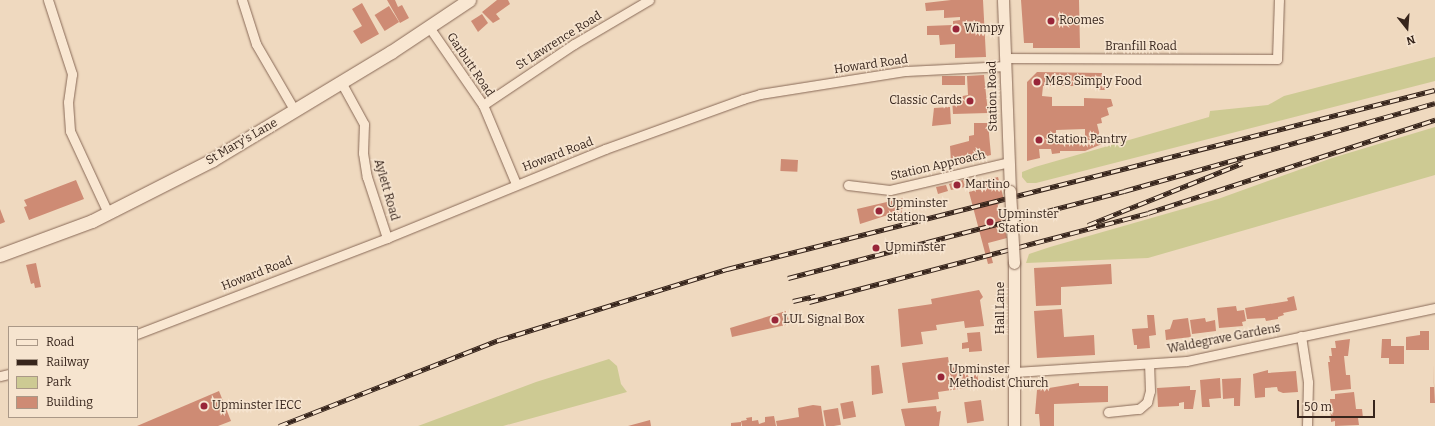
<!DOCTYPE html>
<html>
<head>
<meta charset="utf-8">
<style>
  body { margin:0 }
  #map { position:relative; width:1435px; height:426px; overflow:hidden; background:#efd9bf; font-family:Bitter,serif }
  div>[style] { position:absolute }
  .green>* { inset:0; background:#cdca93 }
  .building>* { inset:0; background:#ce8b74; transform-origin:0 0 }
  .roads { filter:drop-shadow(0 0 1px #886957) drop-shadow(0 0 1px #886957) }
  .minor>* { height:9px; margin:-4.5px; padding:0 4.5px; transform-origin:4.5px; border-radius:4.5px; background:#f9e7d2 }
  .tertiary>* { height:11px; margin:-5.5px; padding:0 5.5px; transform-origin:5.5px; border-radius:5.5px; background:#f9e7d2 }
  .secondary>* { height:13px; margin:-6.5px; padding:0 6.5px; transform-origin:6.5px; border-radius:6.5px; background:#f9e7d2 }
  .rail>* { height:4.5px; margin-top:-2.25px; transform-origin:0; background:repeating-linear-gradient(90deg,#f6e4cf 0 9px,#37251c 0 18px); box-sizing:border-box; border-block:1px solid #37251c }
  .bridges { filter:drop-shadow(0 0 1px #886957) drop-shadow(0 0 1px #886957) }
  .tertiary-bridge>* { height:11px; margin:-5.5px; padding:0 5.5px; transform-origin:5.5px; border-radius:5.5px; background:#f9e7d2 }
  .dots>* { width:11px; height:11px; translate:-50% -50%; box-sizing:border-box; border:2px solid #f6e4cf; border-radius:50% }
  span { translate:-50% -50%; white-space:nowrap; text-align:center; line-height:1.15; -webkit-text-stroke:3px #f6e4cf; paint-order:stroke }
  .poi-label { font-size:12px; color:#37251c }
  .left { translate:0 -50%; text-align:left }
  .right { translate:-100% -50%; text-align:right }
  .street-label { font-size:12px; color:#37251c }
  .legend { position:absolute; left:8px; top:326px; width:130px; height:92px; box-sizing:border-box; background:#f6e4cf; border:1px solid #aa9887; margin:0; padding:5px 7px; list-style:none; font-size:12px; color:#37251c }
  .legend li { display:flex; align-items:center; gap:8px; height:20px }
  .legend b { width:20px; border:1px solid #aa9887 }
  .north { position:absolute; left:1387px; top:8px; width:40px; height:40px; -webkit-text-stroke:3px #f6e4cf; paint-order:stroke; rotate:163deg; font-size:11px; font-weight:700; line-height:16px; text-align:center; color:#37251c }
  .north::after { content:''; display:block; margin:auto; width:14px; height:18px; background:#37251c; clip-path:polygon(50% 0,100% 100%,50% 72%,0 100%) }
  .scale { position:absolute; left:1297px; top:400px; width:78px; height:18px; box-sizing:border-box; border:2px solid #37251c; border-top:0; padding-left:5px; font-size:12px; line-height:14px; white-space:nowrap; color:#37251c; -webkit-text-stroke:3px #f6e4cf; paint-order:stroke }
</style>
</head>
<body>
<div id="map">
  <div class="green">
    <i style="clip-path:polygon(1435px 57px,1435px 81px,1036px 183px,1027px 183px,1022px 177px,1022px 172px,1035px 167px,1209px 117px,1210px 111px,1268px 105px,1284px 96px)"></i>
    <i style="clip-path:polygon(1435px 127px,1435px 175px,1148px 258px,1026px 263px,1029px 254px,1050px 247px,1218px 199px,1332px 158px)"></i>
    <i style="clip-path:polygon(609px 359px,617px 366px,621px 384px,627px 392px,503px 426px,418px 426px,536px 382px)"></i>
  </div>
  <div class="building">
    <i style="clip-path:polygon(387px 0,395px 0,398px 7px,402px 5px,409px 18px,400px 23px)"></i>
    <i style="clip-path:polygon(497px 0,508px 0,510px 4px,496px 14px,500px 19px,493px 23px,482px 12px)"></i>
    <i style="clip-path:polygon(951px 0,983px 0,986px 57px,955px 58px,955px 44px,940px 45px,939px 35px,927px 35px,927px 26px,953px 25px,953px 21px,960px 20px,960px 17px,944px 18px,944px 10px,926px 11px,925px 3px)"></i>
    <i style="clip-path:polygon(1021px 0,1079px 0,1080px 48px,1033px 48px,1033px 43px,1024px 43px)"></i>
    <i style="clip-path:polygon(362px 3px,379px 34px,361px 44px,353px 31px,362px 26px,352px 9px)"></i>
    <i style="left:389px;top:6px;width:19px;height:17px;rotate:58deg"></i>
    <i style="clip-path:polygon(482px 14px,488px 23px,478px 32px,471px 21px)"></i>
    <i style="clip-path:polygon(evenodd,1037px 72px,1102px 73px,1105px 90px,1096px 90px,1096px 86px,1043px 86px,1042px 96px,1052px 97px,1052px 106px,1084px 106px,1084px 98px,1111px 99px,1113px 106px,1107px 108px,1109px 115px,1101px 118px,1102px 123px,1097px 124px,1102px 144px,1085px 151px,1060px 151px,1060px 153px,1052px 154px,1051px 149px,1039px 149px,1040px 158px,1027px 161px,1027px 82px,1037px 72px,1085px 129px,1085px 139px,1061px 140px,1061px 137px,1056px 137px,1056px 130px,1085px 129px)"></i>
    <i style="clip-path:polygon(984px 75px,988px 113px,953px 114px,952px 98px,968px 95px,967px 76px)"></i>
    <i style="left:965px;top:76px;width:9px;height:23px;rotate:90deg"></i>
    <i style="clip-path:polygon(950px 107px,951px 124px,932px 126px,934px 108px)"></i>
    <i style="clip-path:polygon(974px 123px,988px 123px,991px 155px,957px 164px,956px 160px,951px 162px,950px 146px,969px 141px,969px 136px,974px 135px)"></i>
    <i style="left:781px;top:159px;width:17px;height:12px;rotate:3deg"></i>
    <i style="clip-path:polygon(998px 177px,1004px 200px,998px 202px,1007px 238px,988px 243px,993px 263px,988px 264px,969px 192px,980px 189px,978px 182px)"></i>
    <i style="clip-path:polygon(76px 180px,84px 199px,29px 220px,24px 207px,27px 206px,24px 200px)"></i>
    <i style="clip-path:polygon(963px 180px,965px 187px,951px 190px,949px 184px)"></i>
    <i style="clip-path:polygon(946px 185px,948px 191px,938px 194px,936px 187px)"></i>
    <i style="clip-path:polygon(904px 198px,906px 208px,901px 209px,902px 213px,892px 216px,891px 214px,860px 224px,857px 209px)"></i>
    <i style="clip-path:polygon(0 209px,5px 222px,0 224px)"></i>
    <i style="clip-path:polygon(36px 263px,41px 287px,35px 288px,34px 283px,31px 284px,26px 265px)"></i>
    <i style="clip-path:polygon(1111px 264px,1112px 284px,1061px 287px,1061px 305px,1036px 306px,1034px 268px)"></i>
    <i style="clip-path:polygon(979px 290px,983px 297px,980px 300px,984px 326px,965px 328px,964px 321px,936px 325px,937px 330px,921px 332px,923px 344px,901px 347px,898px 309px,932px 304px,931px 299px)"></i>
    <i style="clip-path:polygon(1294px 296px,1297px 310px,1283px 313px,1284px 315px,1278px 317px,1278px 319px,1266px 321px,1265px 318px,1247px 319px,1245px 308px,1288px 301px,1287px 298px)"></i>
    <i style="clip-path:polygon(1236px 306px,1237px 311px,1244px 310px,1246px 321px,1242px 322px,1243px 326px,1219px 328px,1217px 308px)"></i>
    <i style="clip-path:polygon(1062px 309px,1064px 337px,1094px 335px,1095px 355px,1037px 358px,1034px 311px)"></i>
    <i style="clip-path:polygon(786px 311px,790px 324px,732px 337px,730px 328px)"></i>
    <i style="clip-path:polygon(1147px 315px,1154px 315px,1156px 335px,1149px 336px,1150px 348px,1137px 349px,1137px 345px,1134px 345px,1132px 329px,1148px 328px)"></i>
    <i style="clip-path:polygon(1188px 318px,1191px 337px,1166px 340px,1165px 330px,1170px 329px,1173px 320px)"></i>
    <i style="clip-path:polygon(1205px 318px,1206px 322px,1215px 320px,1216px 331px,1192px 334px,1190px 320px)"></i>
    <i style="clip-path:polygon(1420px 331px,1429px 331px,1429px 350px,1406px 350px,1406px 337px,1420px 335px)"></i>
    <i style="clip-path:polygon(980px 332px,982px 351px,969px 352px,969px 348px,962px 349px,962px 343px,968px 342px,967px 333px)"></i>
    <i style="clip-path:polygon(1350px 339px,1348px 356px,1344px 356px,1346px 375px,1350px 375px,1351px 389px,1331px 391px,1328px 362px,1330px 362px,1329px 356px,1332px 356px,1331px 348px,1336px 348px,1335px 341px)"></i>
    <i style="clip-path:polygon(1382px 339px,1391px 339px,1391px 346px,1404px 346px,1404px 364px,1389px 364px,1389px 358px,1381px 358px)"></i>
    <i style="clip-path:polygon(948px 357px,950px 368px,976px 365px,979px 386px,938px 392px,939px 399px,908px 403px,902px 363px)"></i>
    <i style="clip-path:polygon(1433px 362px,1435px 403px,1430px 403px,1430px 387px,1434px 387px)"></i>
    <i style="clip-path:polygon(879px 365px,883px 393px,872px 395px,871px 366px)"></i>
    <i style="clip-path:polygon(1268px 370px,1268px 373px,1296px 371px,1298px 392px,1283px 393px,1278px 391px,1277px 387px,1265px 388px,1265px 397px,1255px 398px,1253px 374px)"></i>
    <i style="clip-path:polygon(1220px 378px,1221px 398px,1209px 399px,1210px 407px,1202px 407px,1200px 380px)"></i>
    <i style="clip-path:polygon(1241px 378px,1240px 406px,1234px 406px,1234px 398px,1223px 399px,1222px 379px)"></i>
    <i style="clip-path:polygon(1079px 383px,1079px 386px,1108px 386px,1108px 402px,1054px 404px,1054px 426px,1040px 426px,1039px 414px,1035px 414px,1037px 390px)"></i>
    <i style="clip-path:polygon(1190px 386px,1190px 390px,1196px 390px,1193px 409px,1184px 409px,1184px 402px,1179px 403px,1179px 406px,1158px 407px,1157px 388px)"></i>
    <i style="clip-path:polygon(219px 391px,231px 421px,218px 426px,137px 426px)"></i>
    <i style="clip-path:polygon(1354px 392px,1356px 409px,1362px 409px,1363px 418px,1358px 418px,1359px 425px,1335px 426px,1335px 421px,1331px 422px,1330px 399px,1335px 399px,1335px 394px)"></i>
    <i style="left:981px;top:400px;width:21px;height:17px;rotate:82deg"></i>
    <i style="left:853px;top:401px;width:16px;height:13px;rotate:79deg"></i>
    <i style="clip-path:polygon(813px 405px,821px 406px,824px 426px,777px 426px,776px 421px,799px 417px,798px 408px)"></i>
    <i style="clip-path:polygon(936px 406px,937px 412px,941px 411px,939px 426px,905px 426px,901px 409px)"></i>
    <i style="left:838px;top:408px;width:17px;height:15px;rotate:80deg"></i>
    <i style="clip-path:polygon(774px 416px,776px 426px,742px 426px,741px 421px,747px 420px,746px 418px,752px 417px,752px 421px,758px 420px,759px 424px,765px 422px,765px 417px)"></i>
    <i style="clip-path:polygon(650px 420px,651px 426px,628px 426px)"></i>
    <i style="clip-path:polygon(741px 422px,741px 426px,731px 426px,731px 423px)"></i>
  </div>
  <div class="roads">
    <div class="minor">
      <i style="left:48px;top:0;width:78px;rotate:72deg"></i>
      <i style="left:72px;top:74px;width:28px;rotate:98deg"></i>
      <i style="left:68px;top:102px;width:29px;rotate:86deg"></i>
      <i style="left:70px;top:131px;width:90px;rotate:65.1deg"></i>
      <i style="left:242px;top:0;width:46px;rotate:72.3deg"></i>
      <i style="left:256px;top:44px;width:78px;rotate:59.8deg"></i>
      <i style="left:429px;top:27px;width:95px;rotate:55.3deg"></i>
      <i style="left:483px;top:105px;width:86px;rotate:67.3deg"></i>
      <i style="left:1006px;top:58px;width:271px;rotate:0.2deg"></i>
      <i style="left:1277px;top:59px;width:59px;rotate:-88.1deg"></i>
      <i style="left:341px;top:82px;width:48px;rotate:61.3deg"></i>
      <i style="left:364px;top:124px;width:29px;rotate:92deg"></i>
      <i style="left:363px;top:153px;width:24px;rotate:81deg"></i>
      <i style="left:367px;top:177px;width:64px;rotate:71.8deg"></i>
      <i style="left:483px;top:105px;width:110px;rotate:-33.8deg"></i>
      <i style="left:574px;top:44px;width:87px;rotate:-30.4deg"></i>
      <i style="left:848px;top:185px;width:42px;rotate:6.8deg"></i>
      <i style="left:890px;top:190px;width:122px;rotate:-13.2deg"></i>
      <i style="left:137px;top:334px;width:268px;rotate:-21deg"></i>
      <i style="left:387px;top:238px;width:235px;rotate:-22.2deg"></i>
      <i style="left:605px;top:149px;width:147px;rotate:-19.9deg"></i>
      <i style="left:743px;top:99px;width:18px;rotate:-16deg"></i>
      <i style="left:760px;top:94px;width:148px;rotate:-9deg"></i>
      <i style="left:906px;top:71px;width:100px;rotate:-2.9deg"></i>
      <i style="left:1301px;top:336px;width:47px;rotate:81.3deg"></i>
      <i style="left:1308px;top:382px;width:44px;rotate:91.3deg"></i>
      <i style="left:1015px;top:372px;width:172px;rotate:-3.7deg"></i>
      <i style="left:1187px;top:361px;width:254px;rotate:-12.1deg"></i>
      <i style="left:0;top:376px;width:9px;rotate:-13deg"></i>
      <i style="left:1108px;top:412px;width:31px;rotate:-6deg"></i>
      <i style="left:1139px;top:409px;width:11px;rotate:-41deg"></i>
      <i style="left:1147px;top:402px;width:11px;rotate:-75deg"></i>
      <i style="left:1150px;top:391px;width:26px;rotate:-92deg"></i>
    </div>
    <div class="tertiary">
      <i style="left:1003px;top:0;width:191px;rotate:87.9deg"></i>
      <i style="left:1014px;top:426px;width:163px;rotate:-90deg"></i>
    </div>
    <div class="secondary">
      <i style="left:0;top:255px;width:98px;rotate:-20.3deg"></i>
      <i style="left:92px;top:221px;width:135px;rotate:-26.9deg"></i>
      <i style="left:212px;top:160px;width:209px;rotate:-31.1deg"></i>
      <i style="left:391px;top:52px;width:94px;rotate:-33.7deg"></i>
    </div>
  </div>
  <div class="rail">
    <i style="left:1088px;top:225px;width:166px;rotate:-21.9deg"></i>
    <i style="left:788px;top:278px;width:347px;rotate:-14.5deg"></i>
    <i style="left:1124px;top:191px;width:323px;rotate:-15.8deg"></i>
    <i style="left:793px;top:301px;width:23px;rotate:-13deg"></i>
    <i style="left:809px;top:302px;width:350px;rotate:-14.7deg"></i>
    <i style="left:1148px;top:213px;width:302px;rotate:-18deg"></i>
    <i style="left:279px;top:426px;width:236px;rotate:-21.4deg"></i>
    <i style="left:499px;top:340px;width:239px;rotate:-17.3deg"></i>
    <i style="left:727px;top:269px;width:730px;rotate:-14.19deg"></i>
  </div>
  <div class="bridges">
    <div class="tertiary-bridge">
      <i style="left:1010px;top:191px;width:72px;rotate:86.8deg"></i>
    </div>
  </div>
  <div class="dots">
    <i style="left:1051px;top:21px;background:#982639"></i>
    <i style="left:956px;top:29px;background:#982639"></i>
    <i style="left:1037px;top:82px;background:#982639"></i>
    <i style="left:970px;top:101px;background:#982639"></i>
    <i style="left:1039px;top:140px;background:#982639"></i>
    <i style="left:957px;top:185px;background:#982639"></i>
    <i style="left:879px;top:211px;background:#982639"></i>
    <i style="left:990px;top:222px;background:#982639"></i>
    <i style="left:876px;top:248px;background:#982639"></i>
    <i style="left:775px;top:320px;background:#982639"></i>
    <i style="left:941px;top:377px;background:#982639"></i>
    <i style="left:204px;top:406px;background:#982639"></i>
  </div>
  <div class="poi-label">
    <span class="left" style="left:1059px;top:21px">Roomes</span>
    <span class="left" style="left:964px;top:29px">Wimpy</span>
    <span class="left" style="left:1045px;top:82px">M&amp;S Simply Food</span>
    <span class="right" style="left:962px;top:101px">Classic Cards</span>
    <span class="left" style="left:1047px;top:140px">Station Pantry</span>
    <span class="left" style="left:965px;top:185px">Martino</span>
    <span class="left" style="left:887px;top:211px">Upminster<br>station</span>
    <span class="left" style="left:998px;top:222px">Upminster<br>Station</span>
    <span class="left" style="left:885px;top:248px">Upminster</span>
    <span class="left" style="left:783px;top:320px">LUL Signal Box</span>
    <span class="left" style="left:949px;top:377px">Upminster<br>Methodist Church</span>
    <span class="left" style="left:212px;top:406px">Upminster IECC</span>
  </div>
  <div class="street-label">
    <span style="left:559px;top:41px;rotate:-32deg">St Lawrence Road</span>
    <span style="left:1141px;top:47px">Branfill Road</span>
    <span style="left:470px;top:65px;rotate:56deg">Garbutt Road</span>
    <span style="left:871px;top:65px;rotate:-8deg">Howard Road</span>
    <span style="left:993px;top:96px;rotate:-91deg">Station Road</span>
    <span style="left:242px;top:142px;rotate:-30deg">St Mary's Lane</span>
    <span style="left:558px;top:155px;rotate:-21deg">Howard Road</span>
    <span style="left:938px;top:166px;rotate:-13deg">Station Approach</span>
    <span style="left:386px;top:190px;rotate:74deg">Aylett Road</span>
    <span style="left:257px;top:274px;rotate:-21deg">Howard Road</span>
    <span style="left:1001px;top:308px;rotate:-90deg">Hall Lane</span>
    <span style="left:1224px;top:339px;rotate:-11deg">Waldegrave Gardens</span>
  </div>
  <ul class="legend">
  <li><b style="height:5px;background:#f9e7d2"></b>Road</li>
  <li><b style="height:5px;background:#37251c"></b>Railway</li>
  <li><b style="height:11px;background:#cdca93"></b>Park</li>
  <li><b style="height:11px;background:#ce8b74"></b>Building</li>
  </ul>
  <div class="north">N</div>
  <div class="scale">50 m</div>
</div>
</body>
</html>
